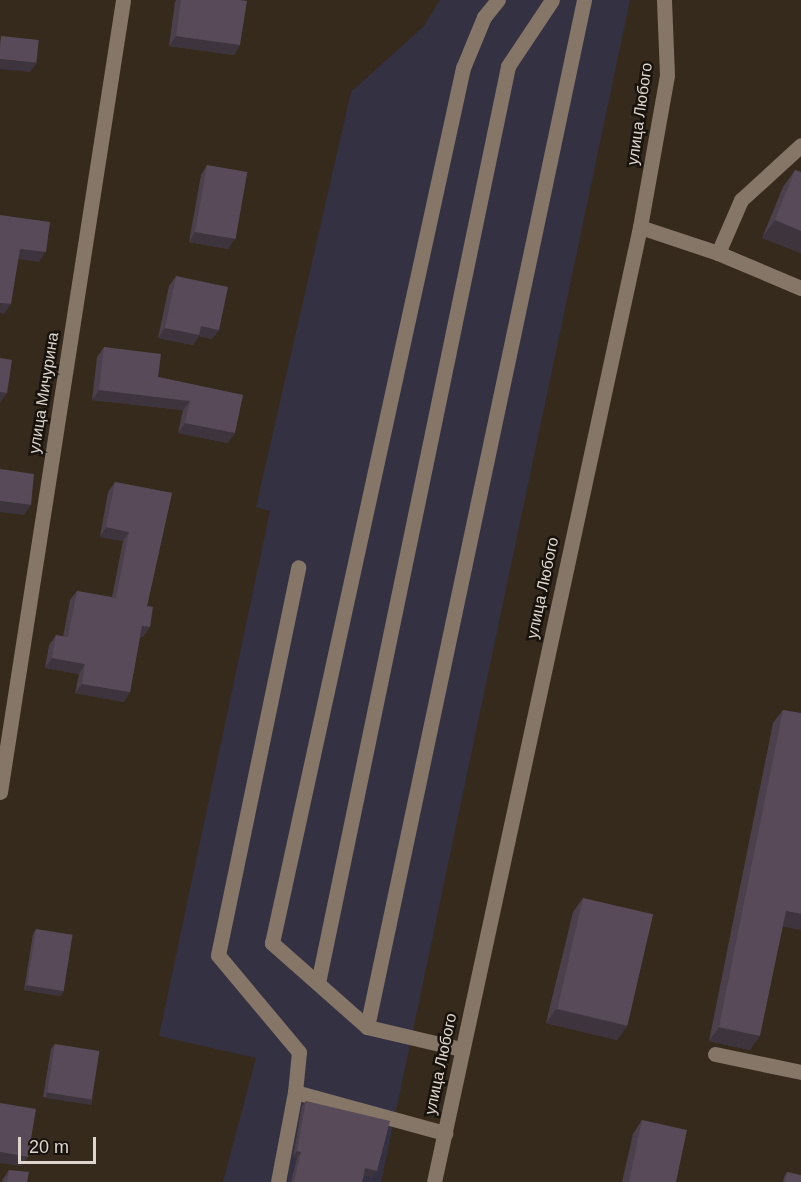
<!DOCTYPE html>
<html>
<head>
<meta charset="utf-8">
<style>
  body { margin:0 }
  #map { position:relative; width:801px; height:1182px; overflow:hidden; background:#362a1d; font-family:Arial,sans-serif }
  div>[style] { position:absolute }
  .industrial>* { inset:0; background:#343142 }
  .lane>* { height:15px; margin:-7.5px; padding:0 7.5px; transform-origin:7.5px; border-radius:7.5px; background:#857667 }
  .street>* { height:15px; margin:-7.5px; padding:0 7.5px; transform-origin:7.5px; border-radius:7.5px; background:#857667 }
  .secondary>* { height:15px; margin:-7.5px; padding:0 7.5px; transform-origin:7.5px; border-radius:7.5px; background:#857667 }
  .wall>* { inset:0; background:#4c404c }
  .shaded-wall>* { inset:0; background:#3e343e; transform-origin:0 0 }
  .building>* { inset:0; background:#584a58; transform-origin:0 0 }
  span { translate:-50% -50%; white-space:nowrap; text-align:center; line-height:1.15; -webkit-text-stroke:5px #19130e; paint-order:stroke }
  .street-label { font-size:16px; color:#ded6cd }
  .scale { position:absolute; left:18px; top:1137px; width:78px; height:27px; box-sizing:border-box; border:3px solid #ded6cd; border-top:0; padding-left:8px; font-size:18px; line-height:21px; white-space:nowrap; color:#ded6cd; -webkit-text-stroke:4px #19130e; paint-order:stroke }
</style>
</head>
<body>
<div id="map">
  <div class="industrial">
    <i style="clip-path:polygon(440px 0,630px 0,381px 1182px,223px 1182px,256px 1058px,159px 1036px,270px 511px,256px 507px,351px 92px,423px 27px)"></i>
  </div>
  <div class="lane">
    <i style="left:640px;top:227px;width:82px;rotate:18.4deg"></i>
    <i style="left:718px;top:253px;width:58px;rotate:-66.5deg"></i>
    <i style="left:741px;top:200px;width:81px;rotate:-42.5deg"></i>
    <i style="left:718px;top:253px;width:90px;rotate:22.9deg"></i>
    <i style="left:318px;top:983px;width:936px;rotate:-78.29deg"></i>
    <i style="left:508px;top:66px;width:79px;rotate:-56.3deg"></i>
    <i style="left:367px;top:1027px;width:1050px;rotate:-78.07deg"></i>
    <i style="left:461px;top:1049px;width:97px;rotate:-166.8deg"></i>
    <i style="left:367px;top:1027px;width:127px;rotate:-138.5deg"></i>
    <i style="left:272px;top:943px;width:896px;rotate:-77.69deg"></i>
    <i style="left:463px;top:68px;width:55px;rotate:-67.6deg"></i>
    <i style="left:484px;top:17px;width:22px;rotate:-51deg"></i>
    <i style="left:715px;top:1054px;width:88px;rotate:11.8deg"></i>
    <i style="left:295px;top:1092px;width:40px;rotate:-84.3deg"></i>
    <i style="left:299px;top:1052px;width:126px;rotate:-129.9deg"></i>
    <i style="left:218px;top:955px;width:396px;rotate:-78.3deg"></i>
    <i style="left:278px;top:1182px;width:92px;rotate:-79.3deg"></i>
    <i style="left:295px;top:1092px;width:156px;rotate:15.3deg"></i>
  </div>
  <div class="street">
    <i style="left:0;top:792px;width:801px;rotate:-81.17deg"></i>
  </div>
  <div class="secondary">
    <i style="left:434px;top:1182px;width:977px;rotate:-77.83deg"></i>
    <i style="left:640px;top:227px;width:154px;rotate:-79.9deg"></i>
    <i style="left:667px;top:75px;width:75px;rotate:-92.3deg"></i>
  </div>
  <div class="wall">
    <i style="clip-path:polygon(176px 0,240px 0,240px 45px,234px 55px,169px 46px,175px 2px)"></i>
    <i style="clip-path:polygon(207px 165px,228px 249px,189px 242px,201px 175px)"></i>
    <i style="clip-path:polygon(795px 170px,801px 172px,801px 253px,762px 238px,783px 187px)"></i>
    <i style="clip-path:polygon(176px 276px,219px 330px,212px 339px,199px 336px,193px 345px,158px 338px,169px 286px)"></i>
    <i style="clip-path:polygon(104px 347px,158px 377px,243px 395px,228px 443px,178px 433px,183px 410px,92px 400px,97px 357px)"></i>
    <i style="clip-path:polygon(115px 482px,172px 493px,147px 606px,143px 637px,140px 637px,130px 692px,124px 702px,75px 693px,79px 674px,45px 668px,49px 645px,56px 635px,63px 637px,70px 600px,77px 591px,112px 597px,123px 541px,100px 537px,108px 492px)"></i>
    <i style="clip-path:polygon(783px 710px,783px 926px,750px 1050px,709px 1041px,773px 723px)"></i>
    <i style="clip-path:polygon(583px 898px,627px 1026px,617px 1040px,546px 1023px,573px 912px)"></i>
    <i style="clip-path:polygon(36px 929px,64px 991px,60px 996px,24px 990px,33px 934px)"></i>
    <i style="clip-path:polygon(55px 1044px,92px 1099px,88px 1104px,43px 1097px,51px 1049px)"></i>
    <i style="clip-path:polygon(306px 1101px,373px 1177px,364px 1175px,362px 1182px,291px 1182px,297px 1158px,293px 1157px,302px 1106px)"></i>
    <i style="clip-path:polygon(642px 1120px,676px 1182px,622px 1182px,633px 1134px)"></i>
    <i style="clip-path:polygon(9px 1170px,27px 1182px,2px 1182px,3px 1179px)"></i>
    <i style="clip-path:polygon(787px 1172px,801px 1182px,783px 1182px,784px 1177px)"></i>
  </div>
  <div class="shaded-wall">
    <i style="clip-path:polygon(176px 36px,240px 45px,234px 55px,169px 46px)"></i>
    <i style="clip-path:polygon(0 59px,37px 63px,30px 72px,0 69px)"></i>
    <i style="clip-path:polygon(775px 220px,801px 231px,801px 253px,762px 238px)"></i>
    <i style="clip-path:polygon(195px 232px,235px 239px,228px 249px,189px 242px)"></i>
    <i style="clip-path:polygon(20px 249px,46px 252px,39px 262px,13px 258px)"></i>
    <i style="clip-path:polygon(0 303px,11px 304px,4px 314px,0 313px)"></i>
    <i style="clip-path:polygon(201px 326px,219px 330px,212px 339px,199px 336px,193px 345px,158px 338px,165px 328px)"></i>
    <i style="clip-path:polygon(99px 390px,190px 401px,183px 410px,92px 400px)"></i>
    <i style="clip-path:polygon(0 392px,7px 393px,0 403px)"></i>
    <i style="clip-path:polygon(185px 423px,235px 433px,228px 443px,178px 433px)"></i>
    <i style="clip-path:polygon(0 501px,31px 505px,24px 515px,0 512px)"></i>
    <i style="clip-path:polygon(106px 527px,129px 532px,123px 541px,100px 537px)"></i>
    <i style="clip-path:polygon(142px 626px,150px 627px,143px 637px,135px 636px)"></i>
    <i style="clip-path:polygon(52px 658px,85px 664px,79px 674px,45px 668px)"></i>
    <i style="clip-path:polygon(82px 684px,130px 692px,124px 702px,75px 693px)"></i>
    <i style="clip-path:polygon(786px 911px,801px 914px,801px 930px,776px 925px)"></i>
    <i style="clip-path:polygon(27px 985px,64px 991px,60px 996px,24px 990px)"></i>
    <i style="clip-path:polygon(556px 1009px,627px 1026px,617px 1040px,546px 1023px)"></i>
    <i style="clip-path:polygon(719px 1027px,760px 1036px,750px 1050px,709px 1041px)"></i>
    <i style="left:47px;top:1092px;width:46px;height:6px;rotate:9deg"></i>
    <i style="clip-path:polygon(297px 1151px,301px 1152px,297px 1158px,293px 1157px)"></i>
    <i style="clip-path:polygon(0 1152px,28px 1157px,21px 1166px,0 1163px)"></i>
    <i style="clip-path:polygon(365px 1168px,377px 1171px,373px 1177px,361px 1174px)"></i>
  </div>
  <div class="building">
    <i style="clip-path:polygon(181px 0,240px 0,247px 1px,240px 45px,176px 36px)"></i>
    <i style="left:1px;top:36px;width:38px;height:23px;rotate:6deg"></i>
    <i style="left:207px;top:165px;width:41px;height:68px;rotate:10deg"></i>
    <i style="clip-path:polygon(795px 170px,801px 172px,801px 231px,775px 220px)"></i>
    <i style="clip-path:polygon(0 215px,50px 222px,46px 252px,20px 249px,11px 304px,0 303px)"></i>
    <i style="clip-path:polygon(176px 276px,228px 287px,219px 330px,201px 326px,199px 335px,165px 328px)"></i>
    <i style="clip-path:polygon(104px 347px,161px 354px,158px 377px,243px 395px,235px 433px,185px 423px,190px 401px,99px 390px)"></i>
    <i style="clip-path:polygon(0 358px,12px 360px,7px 393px,0 392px)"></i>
    <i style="clip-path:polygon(0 469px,34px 474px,31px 505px,0 501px)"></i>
    <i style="clip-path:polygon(115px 482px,172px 493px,147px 606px,153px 607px,150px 627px,142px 626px,130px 692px,82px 684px,85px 664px,52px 658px,56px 635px,68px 637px,77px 591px,116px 598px,129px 532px,106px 527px)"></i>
    <i style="clip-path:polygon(783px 710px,801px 713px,801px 914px,786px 911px,760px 1036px,719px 1027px)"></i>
    <i style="left:583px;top:898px;width:72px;height:114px;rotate:13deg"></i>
    <i style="left:36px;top:929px;width:37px;height:57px;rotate:9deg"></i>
    <i style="left:55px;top:1044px;width:45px;height:49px;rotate:9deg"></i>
    <i style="clip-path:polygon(306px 1101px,390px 1121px,377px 1171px,365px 1168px,362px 1182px,294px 1182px,301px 1152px,297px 1151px)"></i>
    <i style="clip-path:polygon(0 1103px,36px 1109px,28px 1157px,0 1152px)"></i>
    <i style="clip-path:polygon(642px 1120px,687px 1130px,676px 1182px,629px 1182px)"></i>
    <i style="clip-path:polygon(9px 1170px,29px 1172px,27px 1182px,7px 1182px)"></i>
    <i style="clip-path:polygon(787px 1172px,801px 1175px,801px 1182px,785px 1182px)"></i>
  </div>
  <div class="street-label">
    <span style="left:640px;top:114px;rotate:-82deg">улица Любого</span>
    <span style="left:44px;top:393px;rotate:-81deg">улица Мичурина</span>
    <span style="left:543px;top:588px;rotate:-78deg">улица Любого</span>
    <span style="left:441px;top:1064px;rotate:-78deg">улица Любого</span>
  </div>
  <div class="scale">20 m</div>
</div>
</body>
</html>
